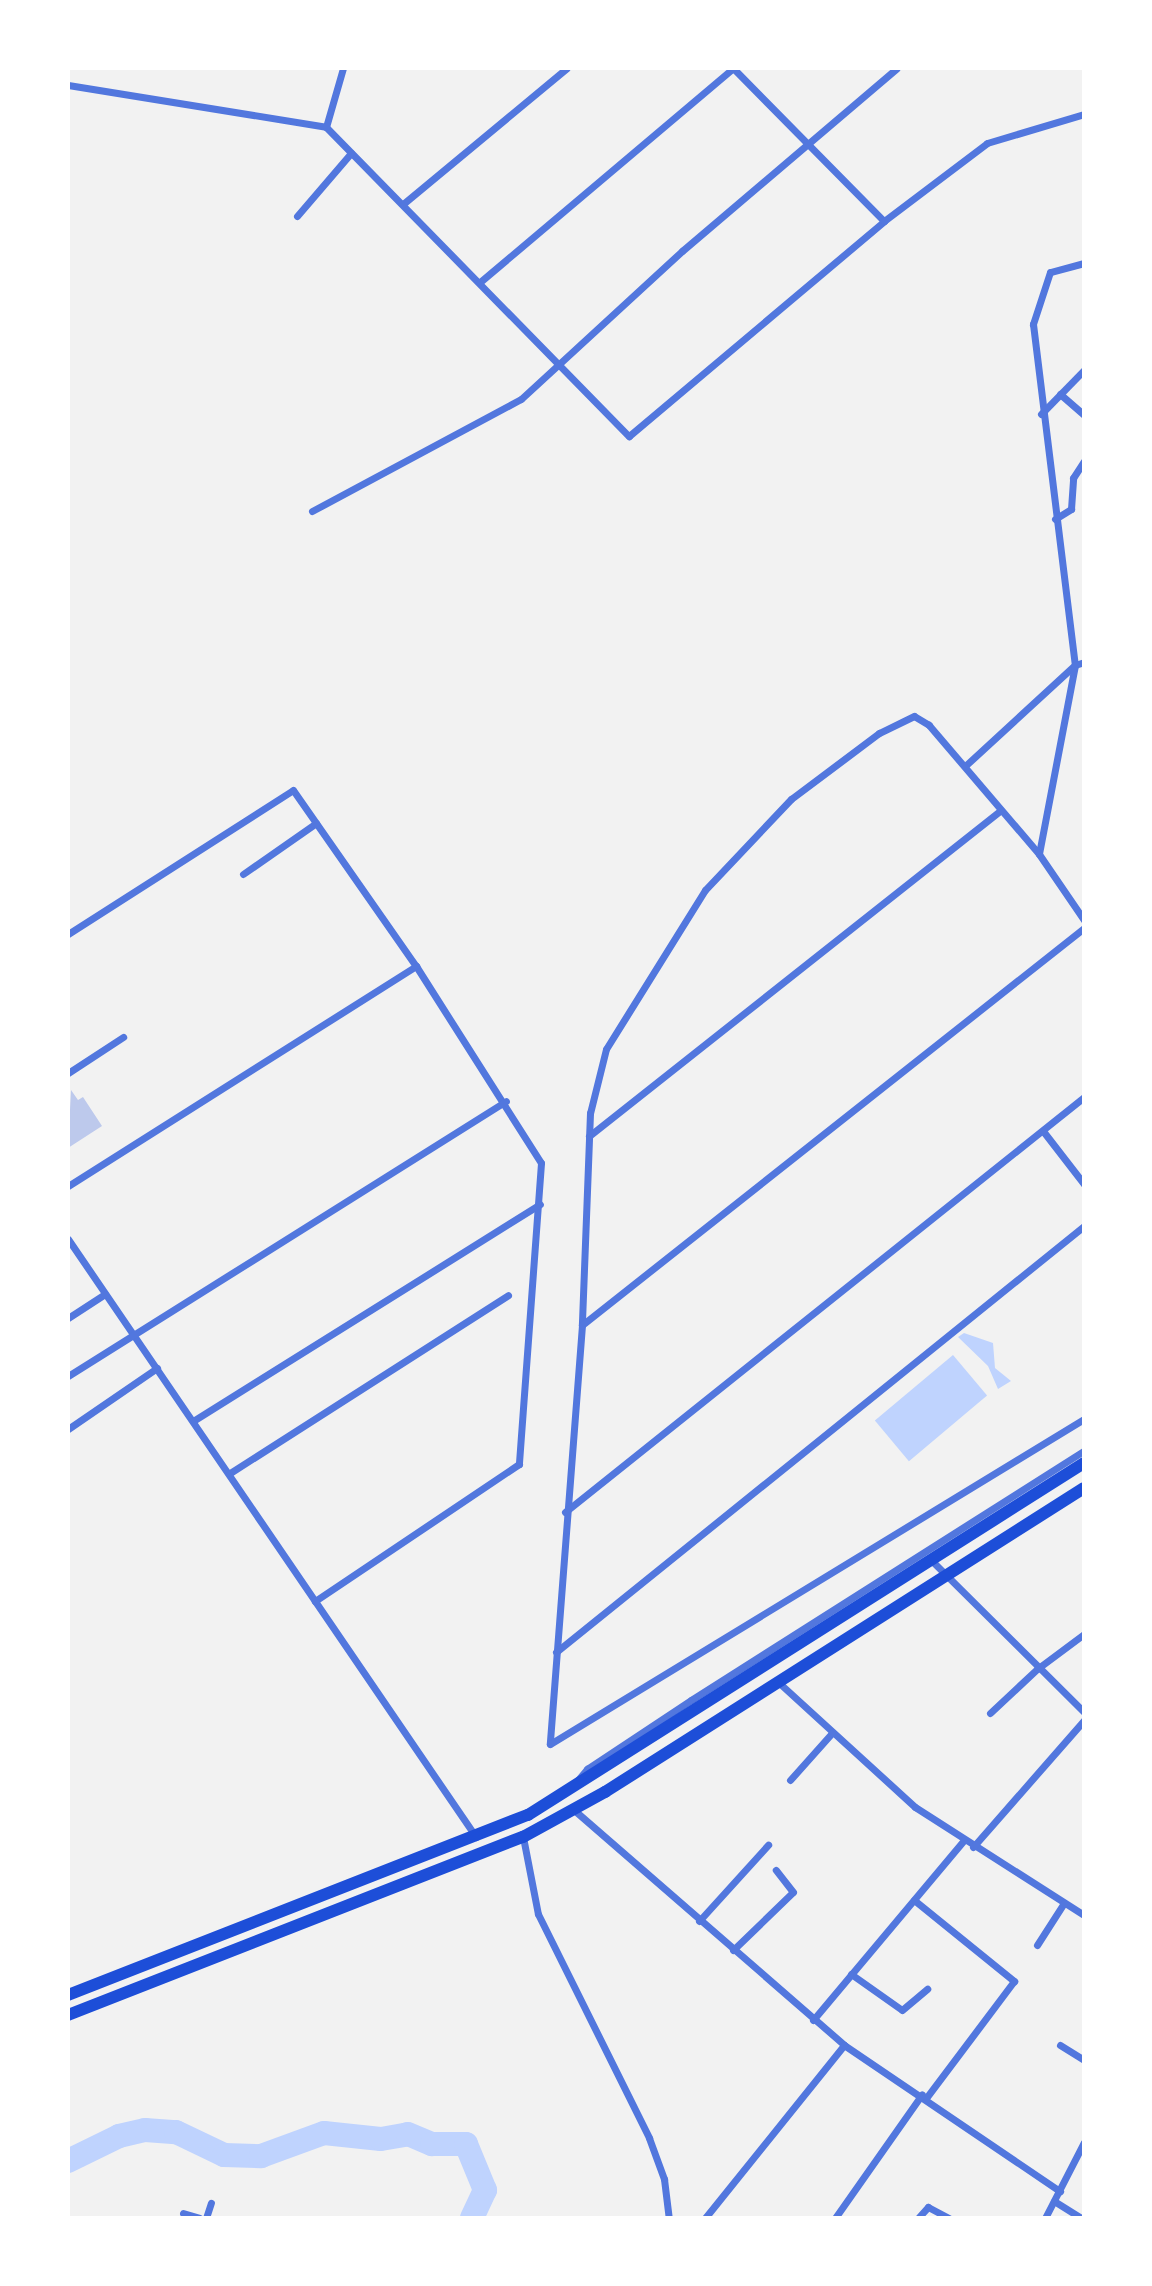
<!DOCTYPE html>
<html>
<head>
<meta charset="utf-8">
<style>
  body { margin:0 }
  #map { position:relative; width:1152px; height:2286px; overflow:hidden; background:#f2f2f2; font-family:Raleway,sans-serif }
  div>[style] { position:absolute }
  .water>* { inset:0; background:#bfd3fe; transform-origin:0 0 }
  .river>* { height:24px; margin:-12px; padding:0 12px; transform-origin:12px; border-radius:12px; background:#bfd3fe }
  .building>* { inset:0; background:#bdc9ec }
  .minor>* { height:7px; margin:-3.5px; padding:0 3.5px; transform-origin:3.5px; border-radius:3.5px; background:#5277de }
  .trunk>* { height:12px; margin:-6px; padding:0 6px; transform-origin:6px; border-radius:6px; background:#1d4ed8 }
  span { translate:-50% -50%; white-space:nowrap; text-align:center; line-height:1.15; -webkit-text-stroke:8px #fff; paint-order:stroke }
  .frame { position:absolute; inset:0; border:70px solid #fff; pointer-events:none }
</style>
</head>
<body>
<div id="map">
  <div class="water">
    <i style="clip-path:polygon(964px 1333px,993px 1343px,995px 1368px,1011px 1381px,998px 1389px,988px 1366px,958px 1337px)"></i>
    <i style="left:953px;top:1355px;width:53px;height:102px;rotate:50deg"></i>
  </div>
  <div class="river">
    <i style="left:68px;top:2161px;width:57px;rotate:-26.1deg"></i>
    <i style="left:119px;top:2136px;width:27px;rotate:-13deg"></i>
    <i style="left:145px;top:2130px;width:31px;rotate:4deg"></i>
    <i style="left:176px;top:2132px;width:53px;rotate:25.6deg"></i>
    <i style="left:224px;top:2155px;width:37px;rotate:2deg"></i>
    <i style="left:261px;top:2156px;width:67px;rotate:-20.1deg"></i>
    <i style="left:324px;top:2133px;width:57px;rotate:6deg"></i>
    <i style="left:381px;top:2139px;width:27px;rotate:-10deg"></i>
    <i style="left:408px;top:2134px;width:26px;rotate:23deg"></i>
    <i style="left:432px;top:2144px;width:34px"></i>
    <i style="left:466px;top:2144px;width:50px;rotate:67.6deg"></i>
    <i style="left:485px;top:2190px;width:31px;rotate:115deg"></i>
  </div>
  <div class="building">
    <i style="clip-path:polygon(71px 1090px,78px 1100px,83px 1097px,102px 1126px,68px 1148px)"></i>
  </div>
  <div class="minor">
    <i style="left:733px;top:68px;width:215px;rotate:45.4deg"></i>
    <i style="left:68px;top:85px;width:261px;rotate:9.2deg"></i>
    <i style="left:326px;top:127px;width:433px;rotate:45.6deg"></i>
    <i style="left:629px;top:436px;width:334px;rotate:-40.1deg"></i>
    <i style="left:884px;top:221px;width:129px;rotate:-37.1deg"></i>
    <i style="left:987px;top:143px;width:101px;rotate:-16.6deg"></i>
    <i style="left:326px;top:127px;width:61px;rotate:-73.9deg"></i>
    <i style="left:403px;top:204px;width:213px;rotate:-39.7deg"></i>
    <i style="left:297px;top:216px;width:83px;rotate:-49.4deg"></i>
    <i style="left:1084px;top:263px;width:35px;rotate:165deg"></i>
    <i style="left:1050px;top:272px;width:55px;rotate:108.1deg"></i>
    <i style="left:1033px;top:324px;width:344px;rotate:83deg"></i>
    <i style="left:1075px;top:665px;width:9px;rotate:-18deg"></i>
    <i style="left:480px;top:282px;width:331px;rotate:-40.2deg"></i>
    <i style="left:1060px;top:394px;width:32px;rotate:41deg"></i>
    <i style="left:1041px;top:414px;width:62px;rotate:-45.7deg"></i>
    <i style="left:312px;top:511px;width:237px;rotate:-28.2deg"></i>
    <i style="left:521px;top:399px;width:219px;rotate:-42.6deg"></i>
    <i style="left:682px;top:251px;width:282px;rotate:-40.4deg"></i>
    <i style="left:1055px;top:519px;width:19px;rotate:-32deg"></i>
    <i style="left:1071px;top:509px;width:31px;rotate:-86deg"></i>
    <i style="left:1073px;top:478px;width:20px;rotate:-57deg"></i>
    <i style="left:965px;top:766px;width:149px;rotate:-42.6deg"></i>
    <i style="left:1075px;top:665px;width:192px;rotate:100.8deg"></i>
    <i style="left:243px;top:874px;width:89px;rotate:-34.9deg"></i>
    <i style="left:1084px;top:920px;width:80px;rotate:-124.3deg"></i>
    <i style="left:1039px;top:854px;width:170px;rotate:-130.5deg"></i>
    <i style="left:929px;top:725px;width:17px;rotate:-149deg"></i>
    <i style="left:914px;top:716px;width:39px;rotate:154deg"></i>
    <i style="left:879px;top:733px;width:110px;rotate:143.1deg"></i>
    <i style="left:791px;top:799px;width:125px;rotate:133.4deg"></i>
    <i style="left:705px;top:890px;width:187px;rotate:121.9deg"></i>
    <i style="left:606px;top:1049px;width:66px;rotate:104deg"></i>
    <i style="left:590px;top:1113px;width:212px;rotate:92.2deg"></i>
    <i style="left:582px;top:1325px;width:420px;rotate:94.4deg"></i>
    <i style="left:550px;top:1744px;width:625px;rotate:-31.33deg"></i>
    <i style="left:68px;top:934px;width:267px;rotate:-32.6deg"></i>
    <i style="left:293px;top:790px;width:215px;rotate:55.1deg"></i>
    <i style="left:416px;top:966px;width:233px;rotate:57.6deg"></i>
    <i style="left:541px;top:1163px;width:302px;rotate:94.2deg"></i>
    <i style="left:519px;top:1464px;width:246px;rotate:146.1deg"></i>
    <i style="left:68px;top:1073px;width:66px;rotate:-33.2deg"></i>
    <i style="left:1043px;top:1131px;width:67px;rotate:52.3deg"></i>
    <i style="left:589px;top:1136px;width:525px;rotate:-38.35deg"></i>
    <i style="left:68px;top:1186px;width:412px;rotate:-32.3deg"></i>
    <i style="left:68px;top:1239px;width:724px;rotate:55.7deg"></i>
    <i style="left:68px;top:1318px;width:44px;rotate:-33deg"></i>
    <i style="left:582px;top:1325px;width:640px;rotate:-38.34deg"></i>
    <i style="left:68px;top:1376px;width:517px;rotate:-32.12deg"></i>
    <i style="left:193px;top:1421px;width:409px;rotate:-32deg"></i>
    <i style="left:68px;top:1429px;width:108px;rotate:-34.4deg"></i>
    <i style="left:230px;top:1473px;width:330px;rotate:-32.6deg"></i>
    <i style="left:565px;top:1512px;width:665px;rotate:-38.65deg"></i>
    <i style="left:930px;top:1559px;width:217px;rotate:44.8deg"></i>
    <i style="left:556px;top:1652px;width:678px;rotate:-38.9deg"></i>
    <i style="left:777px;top:1681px;width:187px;rotate:42.4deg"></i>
    <i style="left:915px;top:1807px;width:201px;rotate:32.6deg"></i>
    <i style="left:990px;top:1713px;width:64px;rotate:-43.1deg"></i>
    <i style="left:1037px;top:1669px;width:59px;rotate:-36.7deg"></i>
    <i style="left:790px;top:1780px;width:62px;rotate:-48.3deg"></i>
    <i style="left:577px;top:1781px;width:16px;rotate:-50deg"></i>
    <i style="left:587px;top:1769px;width:125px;rotate:-33.6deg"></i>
    <i style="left:691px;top:1700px;width:465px;rotate:-32.4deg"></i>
    <i style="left:574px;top:1810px;width:358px;rotate:41deg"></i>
    <i style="left:844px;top:2045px;width:261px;rotate:34.1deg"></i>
    <i style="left:523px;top:1837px;width:78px;rotate:79deg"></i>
    <i style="left:538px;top:1914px;width:250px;rotate:63.6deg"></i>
    <i style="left:649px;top:2138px;width:44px;rotate:69.9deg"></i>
    <i style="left:664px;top:2179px;width:39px;rotate:83deg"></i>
    <i style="left:973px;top:1847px;width:169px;rotate:-48.8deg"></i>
    <i style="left:914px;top:1900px;width:129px;rotate:39deg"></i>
    <i style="left:1014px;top:1981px;width:145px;rotate:126.9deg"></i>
    <i style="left:699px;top:1921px;width:103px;rotate:-47.8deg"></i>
    <i style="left:1037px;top:1945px;width:50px;rotate:-57.3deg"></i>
    <i style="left:733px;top:1950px;width:83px;rotate:-44deg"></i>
    <i style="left:793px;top:1892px;width:28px;rotate:-128deg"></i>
    <i style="left:851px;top:1974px;width:62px;rotate:35.2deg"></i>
    <i style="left:902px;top:2010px;width:33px;rotate:-40deg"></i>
    <i style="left:813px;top:2020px;width:234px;rotate:-50deg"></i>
    <i style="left:1060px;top:2045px;width:28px;rotate:32deg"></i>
    <i style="left:1054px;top:2201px;width:32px;rotate:32deg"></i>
    <i style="left:183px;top:2213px;width:17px;rotate:17deg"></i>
    <i style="left:206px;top:2218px;width:16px;rotate:-72deg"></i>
    <i style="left:705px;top:2218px;width:222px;rotate:-51.2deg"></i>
    <i style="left:835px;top:2218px;width:151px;rotate:-54.9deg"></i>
    <i style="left:918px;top:2218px;width:15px;rotate:-48deg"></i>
    <i style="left:928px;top:2207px;width:24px;rotate:28deg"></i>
    <i style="left:1045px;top:2218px;width:85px;rotate:-62.8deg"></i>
  </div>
  <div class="trunk">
    <i style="left:68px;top:1995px;width:494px;rotate:-21.4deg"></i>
    <i style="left:528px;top:1815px;width:658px;rotate:-32.34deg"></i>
    <i style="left:68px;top:2015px;width:489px;rotate:-21.4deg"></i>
    <i style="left:523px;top:1837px;width:94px;rotate:-28.8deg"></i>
    <i style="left:605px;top:1792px;width:567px;rotate:-32.4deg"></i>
  </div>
  <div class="frame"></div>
</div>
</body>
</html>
